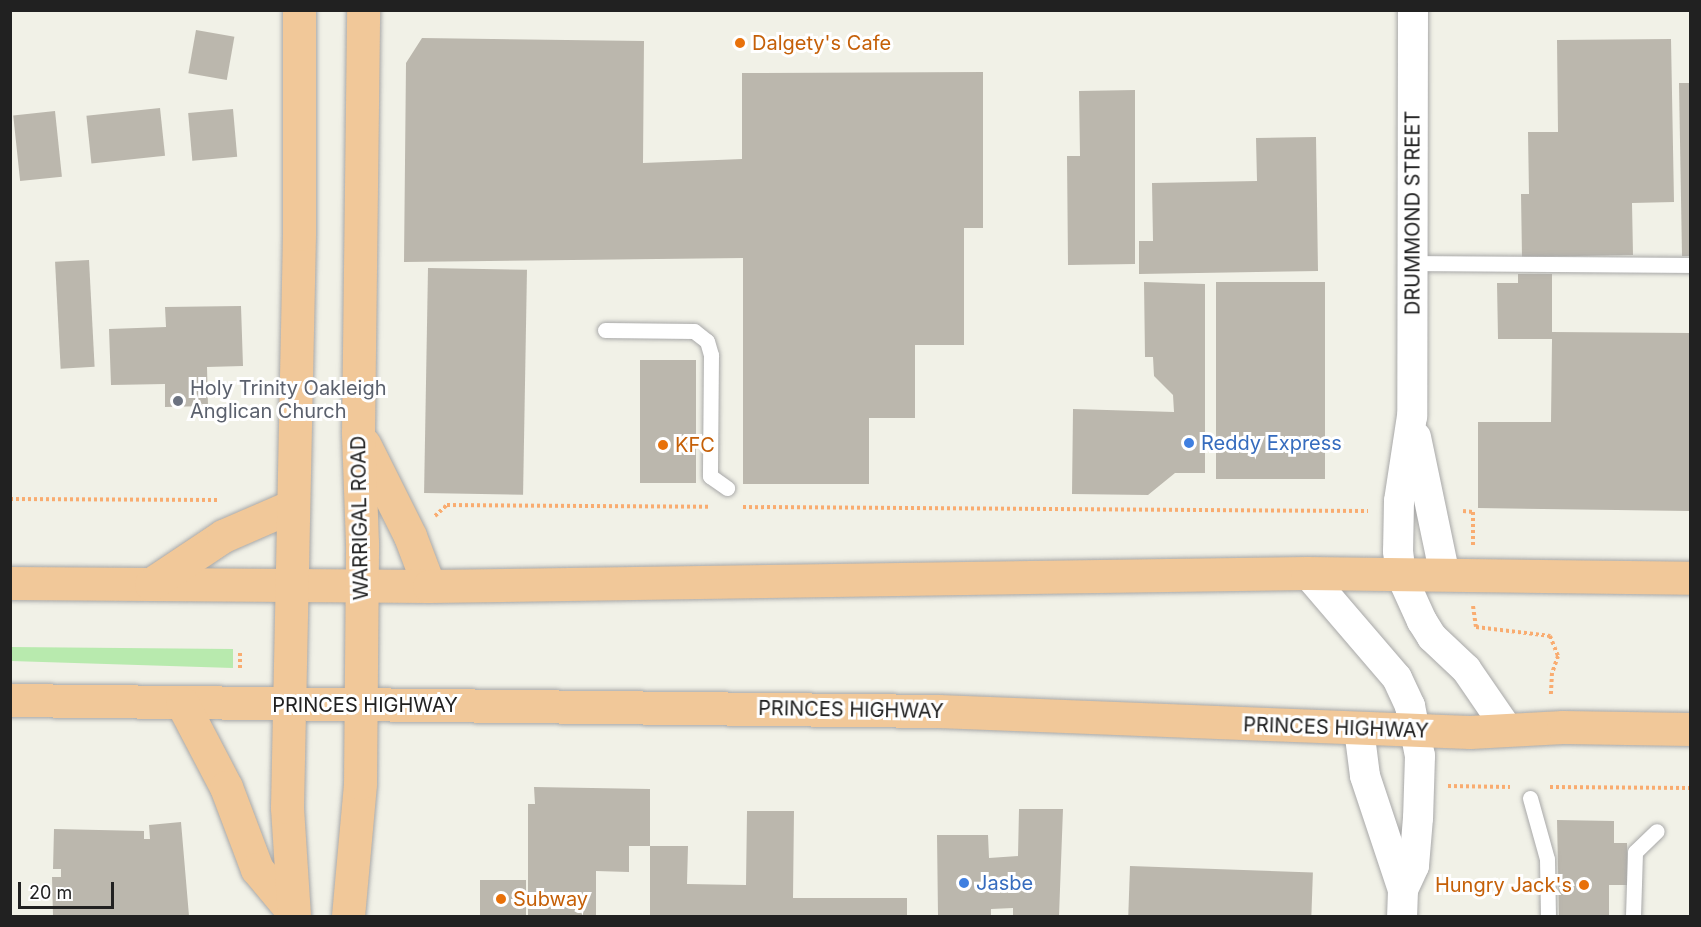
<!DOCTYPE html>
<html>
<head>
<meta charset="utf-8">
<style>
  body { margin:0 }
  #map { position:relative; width:1701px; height:927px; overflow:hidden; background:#f1f1e7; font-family:Inter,sans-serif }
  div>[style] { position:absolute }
  .grass>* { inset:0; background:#b8eaae }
  .building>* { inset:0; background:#bbb7ad; transform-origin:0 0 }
  .path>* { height:4px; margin-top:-2px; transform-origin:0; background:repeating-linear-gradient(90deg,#f9ac70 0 3px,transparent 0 6px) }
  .roads { filter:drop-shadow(0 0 2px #a8a8a8) drop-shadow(0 0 2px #a8a8a8) }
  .service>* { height:15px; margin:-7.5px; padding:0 7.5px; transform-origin:7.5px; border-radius:7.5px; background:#fff }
  .minor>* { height:30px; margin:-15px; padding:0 15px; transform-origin:15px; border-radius:15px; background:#fff }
  .trunk>* { height:33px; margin:-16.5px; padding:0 16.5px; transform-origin:16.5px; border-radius:16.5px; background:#f1c899 }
  .dots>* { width:16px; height:16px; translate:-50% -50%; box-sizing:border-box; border:3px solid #fff; border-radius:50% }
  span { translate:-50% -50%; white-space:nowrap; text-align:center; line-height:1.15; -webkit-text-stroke:6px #fff; paint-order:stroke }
  .food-label { font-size:20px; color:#c56008 }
  .left { translate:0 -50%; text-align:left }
  .right { translate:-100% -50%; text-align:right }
  .street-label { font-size:20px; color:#212121 }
  .worship-label { font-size:20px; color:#5b616d }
  .shop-label { font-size:20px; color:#366cbe }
  .frame { position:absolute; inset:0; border:12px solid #212121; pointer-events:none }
  .scale { position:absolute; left:18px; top:882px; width:96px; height:27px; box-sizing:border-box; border:3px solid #212121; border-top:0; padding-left:8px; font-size:18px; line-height:21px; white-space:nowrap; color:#212121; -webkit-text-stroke:4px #fff; paint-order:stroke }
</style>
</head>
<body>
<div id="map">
  <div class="grass">
    <i style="clip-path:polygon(11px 647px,233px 649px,233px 668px,11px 661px)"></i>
  </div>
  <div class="building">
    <i style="left:196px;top:30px;width:39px;height:44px;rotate:10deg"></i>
    <i style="clip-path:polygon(422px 38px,644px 41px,643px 163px,742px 159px,742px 73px,983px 72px,983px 228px,964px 228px,964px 345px,915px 345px,915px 418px,869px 418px,869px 484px,743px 484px,743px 258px,404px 262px,406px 63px)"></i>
    <i style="clip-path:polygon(1671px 39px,1674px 202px,1632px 203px,1633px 255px,1522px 257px,1521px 194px,1529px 194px,1528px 132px,1558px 132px,1557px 40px)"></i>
    <i style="clip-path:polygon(1679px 83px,1690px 83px,1690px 256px,1682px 256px)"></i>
    <i style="clip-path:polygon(1135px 90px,1135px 264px,1068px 265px,1067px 156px,1080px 156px,1079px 91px)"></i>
    <i style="left:160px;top:108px;width:48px;height:74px;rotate:84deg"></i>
    <i style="left:233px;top:109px;width:48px;height:45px;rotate:85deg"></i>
    <i style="left:55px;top:111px;width:66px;height:42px;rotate:84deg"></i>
    <i style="clip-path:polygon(1316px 137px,1318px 271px,1139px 274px,1139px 241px,1153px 241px,1152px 183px,1257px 181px,1256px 138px)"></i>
    <i style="left:89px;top:260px;width:107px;height:34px;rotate:87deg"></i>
    <i style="left:428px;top:268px;width:99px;height:225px;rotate:1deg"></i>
    <i style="clip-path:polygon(1518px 274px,1552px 274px,1552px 332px,1690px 333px,1690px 511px,1478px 508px,1478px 422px,1551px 422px,1552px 339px,1498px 339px,1497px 283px,1518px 283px)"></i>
    <i style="clip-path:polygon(1144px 282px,1205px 284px,1205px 473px,1175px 473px,1148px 495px,1072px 494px,1073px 409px,1174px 412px,1173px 395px,1154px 376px,1153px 357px,1145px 357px)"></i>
    <i style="left:1216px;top:282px;width:109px;height:197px"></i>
    <i style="clip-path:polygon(241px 306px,243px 366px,207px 367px,208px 406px,165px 407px,165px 384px,111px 385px,109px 329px,166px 327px,165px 307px)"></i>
    <i style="left:640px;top:360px;width:56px;height:123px"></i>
    <i style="clip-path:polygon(534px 787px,650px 789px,650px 846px,629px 846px,629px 872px,596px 871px,596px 916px,528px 916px,528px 804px,535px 804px)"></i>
    <i style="clip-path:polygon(1019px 809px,1063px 809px,1059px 916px,1013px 916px,1013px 908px,991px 909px,991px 916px,938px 916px,937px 835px,988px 835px,989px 858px,1018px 856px)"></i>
    <i style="clip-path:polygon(747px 811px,794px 811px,793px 898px,907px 898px,907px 916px,650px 916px,650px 846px,688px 846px,687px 884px,746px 885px)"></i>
    <i style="clip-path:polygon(1557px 820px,1614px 821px,1614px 843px,1627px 843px,1628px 885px,1609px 885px,1609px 916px,1559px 916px)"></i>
    <i style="clip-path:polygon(181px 822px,189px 916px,53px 916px,52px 877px,61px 877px,61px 869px,53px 869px,54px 829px,144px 831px,144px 839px,150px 839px,149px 825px)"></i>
    <i style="left:1130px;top:866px;width:183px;height:50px;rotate:2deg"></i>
    <i style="left:480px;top:880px;width:46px;height:36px"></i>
  </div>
  <div class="path">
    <i style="left:10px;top:499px;width:208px;rotate:0.3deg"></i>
    <i style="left:743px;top:507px;width:625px;rotate:0.37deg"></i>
    <i style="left:1463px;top:511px;width:10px;rotate:6deg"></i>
    <i style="left:1473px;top:512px;width:33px;rotate:90deg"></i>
    <i style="left:435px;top:516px;width:16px;rotate:-43deg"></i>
    <i style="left:447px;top:505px;width:264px;rotate:0.4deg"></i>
    <i style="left:1473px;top:606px;width:21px;rotate:82deg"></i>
    <i style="left:1476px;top:627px;width:75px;rotate:6.9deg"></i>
    <i style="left:1550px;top:636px;width:22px;rotate:68deg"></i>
    <i style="left:1558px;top:656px;width:18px;rotate:109deg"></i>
    <i style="left:1552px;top:673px;width:22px;rotate:93deg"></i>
    <i style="left:240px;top:668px;width:18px;rotate:-90deg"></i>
    <i style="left:1448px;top:786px;width:62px;rotate:0.9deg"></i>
    <i style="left:1550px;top:787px;width:140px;rotate:0.4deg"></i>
  </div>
  <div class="roads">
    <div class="service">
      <i style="left:1413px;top:263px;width:277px;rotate:0.4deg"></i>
      <i style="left:605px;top:330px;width:89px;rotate:0.6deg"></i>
      <i style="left:694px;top:331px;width:16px;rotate:38deg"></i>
      <i style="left:707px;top:341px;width:15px;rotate:74deg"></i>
      <i style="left:711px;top:355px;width:121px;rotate:90.5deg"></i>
      <i style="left:710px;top:476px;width:21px;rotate:35deg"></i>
      <i style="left:1530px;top:798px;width:63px;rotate:74.4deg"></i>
      <i style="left:1547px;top:859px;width:57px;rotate:89deg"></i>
      <i style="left:1633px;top:916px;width:64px;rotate:-88.2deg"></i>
      <i style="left:1635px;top:852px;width:30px;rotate:-44deg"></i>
    </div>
    <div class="minor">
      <i style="left:1413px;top:10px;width:406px;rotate:90.1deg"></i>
      <i style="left:1412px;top:416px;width:86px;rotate:98.7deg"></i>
      <i style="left:1399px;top:501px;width:50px;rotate:91.1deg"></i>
      <i style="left:1398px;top:551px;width:24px;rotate:83deg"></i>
      <i style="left:1401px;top:575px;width:51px;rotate:65.5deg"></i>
      <i style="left:1422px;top:621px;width:19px;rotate:58deg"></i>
      <i style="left:1432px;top:637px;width:47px;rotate:43.3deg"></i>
      <i style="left:1466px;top:669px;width:74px;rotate:55.5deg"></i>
      <i style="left:1416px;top:437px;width:142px;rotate:78.2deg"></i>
      <i style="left:1307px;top:573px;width:138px;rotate:49.4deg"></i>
      <i style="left:1397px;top:678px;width:31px;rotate:65deg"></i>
      <i style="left:1410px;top:706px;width:51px;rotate:78.7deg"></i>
      <i style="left:1420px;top:756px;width:62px;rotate:91.8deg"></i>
      <i style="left:1418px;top:818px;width:48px;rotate:94.8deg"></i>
      <i style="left:1414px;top:866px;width:26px;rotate:115deg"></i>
      <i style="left:1359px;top:729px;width:47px;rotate:82.7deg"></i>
      <i style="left:1365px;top:776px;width:120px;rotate:71.6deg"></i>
      <i style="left:1403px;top:890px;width:26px;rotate:92deg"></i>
    </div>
    <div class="trunk">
      <i style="left:364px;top:444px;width:103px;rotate:63.4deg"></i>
      <i style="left:410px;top:536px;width:53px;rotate:69.2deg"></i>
      <i style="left:10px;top:583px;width:419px;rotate:0.4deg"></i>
      <i style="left:429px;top:586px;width:878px;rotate:-0.85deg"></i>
      <i style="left:1307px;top:573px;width:383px;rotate:0.7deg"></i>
      <i style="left:151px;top:584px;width:87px;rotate:-33.7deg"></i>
      <i style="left:223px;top:536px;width:75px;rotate:-23.5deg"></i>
      <i style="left:10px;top:700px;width:928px;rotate:0.68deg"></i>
      <i style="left:938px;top:711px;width:532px;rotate:2.26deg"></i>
      <i style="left:1470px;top:732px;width:93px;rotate:-3.1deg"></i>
      <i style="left:1563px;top:727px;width:127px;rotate:0.9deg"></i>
      <i style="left:182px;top:703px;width:95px;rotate:62.4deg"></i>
      <i style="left:226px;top:787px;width:88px;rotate:69.3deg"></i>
      <i style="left:257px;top:869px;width:56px;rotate:50.1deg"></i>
      <i style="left:294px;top:916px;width:109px;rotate:-93.7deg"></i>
      <i style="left:287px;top:807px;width:573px;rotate:-88.8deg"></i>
      <i style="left:299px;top:234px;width:224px;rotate:-90deg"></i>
      <i style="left:348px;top:916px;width:134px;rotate:-84.8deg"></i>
      <i style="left:360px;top:783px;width:240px;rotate:-89.5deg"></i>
      <i style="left:362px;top:543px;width:111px;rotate:-92.1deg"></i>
      <i style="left:358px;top:432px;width:422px;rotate:-89.3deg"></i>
    </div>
  </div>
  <div class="dots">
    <i style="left:740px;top:43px;background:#e8710a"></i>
    <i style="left:178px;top:401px;background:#6b7280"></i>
    <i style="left:1189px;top:443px;background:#3f7fe0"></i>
    <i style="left:663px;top:445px;background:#e8710a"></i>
    <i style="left:964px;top:883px;background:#3f7fe0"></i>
    <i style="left:1584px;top:885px;background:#e8710a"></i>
    <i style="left:501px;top:899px;background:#e8710a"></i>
  </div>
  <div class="food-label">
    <span class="left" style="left:752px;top:43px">Dalgety's Cafe</span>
    <span class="left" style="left:675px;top:445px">KFC</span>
    <span class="right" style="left:1572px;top:885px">Hungry Jack's</span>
    <span class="left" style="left:513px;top:899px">Subway</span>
  </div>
  <div class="street-label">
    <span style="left:1413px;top:213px;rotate:-90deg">DRUMMOND STREET</span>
    <span style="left:360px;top:518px;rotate:-91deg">WARRIGAL ROAD</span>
    <span style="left:365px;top:705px">PRINCES HIGHWAY</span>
    <span style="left:851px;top:710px;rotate:1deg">PRINCES HIGHWAY</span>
    <span style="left:1336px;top:728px;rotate:2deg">PRINCES HIGHWAY</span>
  </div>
  <div class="worship-label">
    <span class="left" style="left:190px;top:400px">Holy Trinity Oakleigh<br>Anglican Church</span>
  </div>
  <div class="shop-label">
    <span class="left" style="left:1201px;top:443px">Reddy Express</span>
    <span class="left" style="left:976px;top:883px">Jasbe</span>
  </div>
  <div class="frame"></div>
  <div class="scale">20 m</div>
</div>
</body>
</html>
